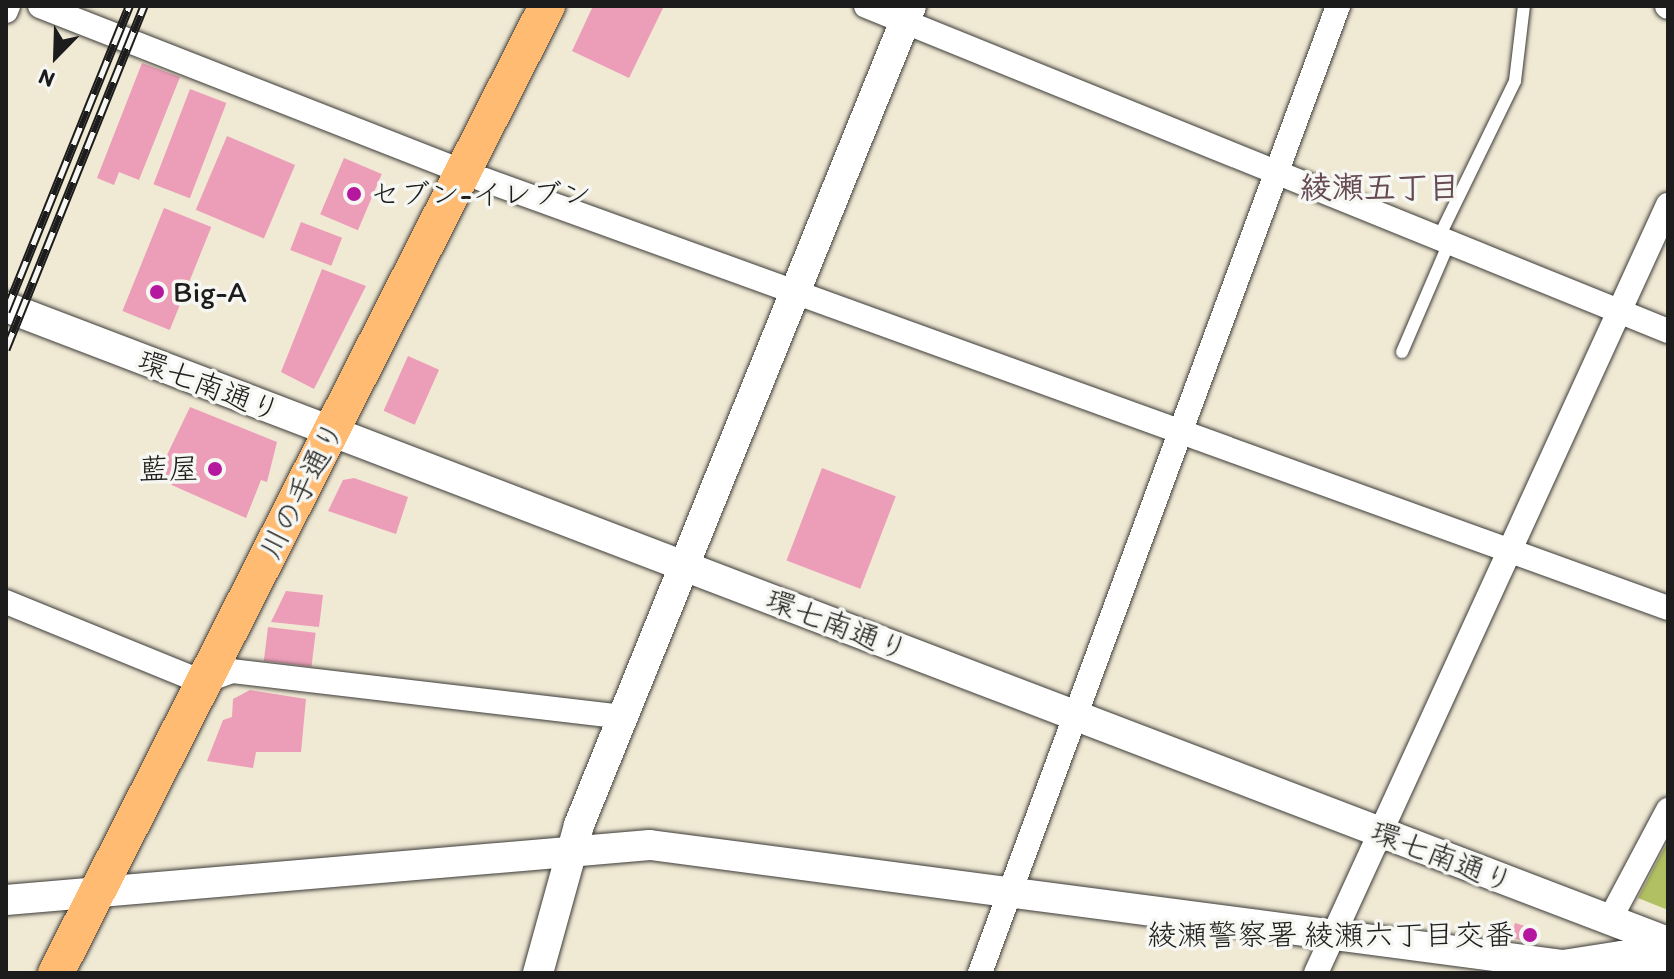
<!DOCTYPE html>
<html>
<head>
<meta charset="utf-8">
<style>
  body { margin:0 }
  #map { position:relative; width:1674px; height:979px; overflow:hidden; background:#f0e9d4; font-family:Itim,"Klee One",sans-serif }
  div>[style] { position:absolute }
  .green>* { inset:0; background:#b1c063 }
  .building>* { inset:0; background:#ec9eb8; transform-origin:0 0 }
  .roads { filter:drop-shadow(0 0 2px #3c3b38) drop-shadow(0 0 2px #3c3b38) }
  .service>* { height:12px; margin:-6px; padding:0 6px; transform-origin:6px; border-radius:6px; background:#fff }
  .minor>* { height:24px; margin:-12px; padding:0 12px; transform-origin:12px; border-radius:12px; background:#fff }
  .tertiary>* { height:30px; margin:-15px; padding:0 15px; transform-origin:15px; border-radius:15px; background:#fff }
  .primary>* { height:36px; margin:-18px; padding:0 18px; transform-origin:18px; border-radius:18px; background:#ffbb71 }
  .rail>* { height:9px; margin-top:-4.5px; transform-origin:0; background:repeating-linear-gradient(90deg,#f6f6f2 0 18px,#1c1c1c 0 36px); box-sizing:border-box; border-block:2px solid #1c1c1c }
  .dots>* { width:22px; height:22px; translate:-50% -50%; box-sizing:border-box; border:4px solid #f6f6f2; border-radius:50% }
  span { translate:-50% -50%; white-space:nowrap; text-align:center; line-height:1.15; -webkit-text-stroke:7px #f6f6f2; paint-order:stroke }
  .poi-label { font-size:30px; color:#1c1c1c }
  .left { translate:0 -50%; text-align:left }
  .right { translate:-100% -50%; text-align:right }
  .street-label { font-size:30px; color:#1c1c1c }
  .neighbourhood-label { font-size:32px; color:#654a53; font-weight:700 }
  .frame { position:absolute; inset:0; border:8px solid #1c1c1c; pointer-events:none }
  .north { position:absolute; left:16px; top:16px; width:80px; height:80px; -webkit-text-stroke:6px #f6f6f2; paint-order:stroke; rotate:203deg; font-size:22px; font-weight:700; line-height:32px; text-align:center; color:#1c1c1c }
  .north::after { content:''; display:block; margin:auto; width:28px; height:36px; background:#1c1c1c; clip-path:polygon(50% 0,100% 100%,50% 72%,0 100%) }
</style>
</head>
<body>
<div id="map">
  <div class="green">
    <i style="clip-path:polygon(1668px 841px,1668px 910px,1638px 898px)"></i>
  </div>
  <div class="building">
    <i style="clip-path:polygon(593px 6px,664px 6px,629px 78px,572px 51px)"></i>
    <i style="clip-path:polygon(142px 63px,180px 77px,139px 180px,119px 172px,114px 185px,97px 178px)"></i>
    <i style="left:190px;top:89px;width:39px;height:102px;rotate:21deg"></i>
    <i style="left:227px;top:136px;width:74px;height:80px;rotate:23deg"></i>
    <i style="left:344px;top:158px;width:41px;height:61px;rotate:23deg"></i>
    <i style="left:164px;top:208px;width:51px;height:111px;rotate:22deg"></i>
    <i style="left:301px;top:222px;width:44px;height:30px;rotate:21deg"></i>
    <i style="clip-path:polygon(322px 269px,366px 286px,314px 389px,281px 372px)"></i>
    <i style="left:408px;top:356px;width:34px;height:60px;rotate:24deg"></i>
    <i style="clip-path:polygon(190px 407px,277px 442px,267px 482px,261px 480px,246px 518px,156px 478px)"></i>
    <i style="left:822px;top:468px;width:79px;height:99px;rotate:21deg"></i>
    <i style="clip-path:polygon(354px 478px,408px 497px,396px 534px,328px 511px,343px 480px)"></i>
    <i style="clip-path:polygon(286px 591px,323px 595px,319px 627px,271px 622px)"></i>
    <i style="left:268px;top:627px;width:48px;height:34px;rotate:7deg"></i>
    <i style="clip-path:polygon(250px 690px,306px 699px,301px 752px,256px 752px,253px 768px,207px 761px,223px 720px,232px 717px,233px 699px)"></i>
    <i style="left:1515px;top:923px;width:26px;height:15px;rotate:16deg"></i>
  </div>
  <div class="roads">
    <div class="service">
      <i style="left:1438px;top:239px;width:176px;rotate:-64deg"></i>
      <i style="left:1515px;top:81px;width:76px;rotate:-83.2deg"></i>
      <i style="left:1402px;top:352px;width:119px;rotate:-66.7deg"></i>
    </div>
    <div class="minor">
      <i style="left:40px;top:6px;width:478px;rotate:21.4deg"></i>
      <i style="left:485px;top:180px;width:1258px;rotate:19.89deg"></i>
      <i style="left:866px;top:6px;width:865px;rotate:22.06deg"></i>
      <i style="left:1667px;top:6px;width:1px;rotate:45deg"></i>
      <i style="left:6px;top:11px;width:5px;rotate:-68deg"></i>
      <i style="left:6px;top:602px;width:212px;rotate:22.2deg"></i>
      <i style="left:202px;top:682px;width:32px;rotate:-20deg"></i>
      <i style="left:232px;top:671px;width:392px;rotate:6.7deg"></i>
      <i style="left:1609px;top:921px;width:126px;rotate:-62deg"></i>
      <i style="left:980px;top:973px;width:1031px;rotate:-69.68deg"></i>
      <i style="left:1316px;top:973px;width:845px;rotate:-65.38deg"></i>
    </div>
    <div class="tertiary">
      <i style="left:6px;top:307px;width:1779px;rotate:20.91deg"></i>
      <i style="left:6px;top:900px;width:646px;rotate:-4.88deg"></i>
      <i style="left:650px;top:845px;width:921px;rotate:7.49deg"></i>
      <i style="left:1563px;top:965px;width:60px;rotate:-8.7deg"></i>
      <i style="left:1622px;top:956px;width:46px;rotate:6.2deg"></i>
      <i style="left:538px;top:973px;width:154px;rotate:-74.5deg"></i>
      <i style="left:579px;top:825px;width:884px;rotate:-67.93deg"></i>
    </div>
    <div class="primary">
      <i style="left:56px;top:973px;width:1085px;rotate:-63.08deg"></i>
    </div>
  </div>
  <div class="rail">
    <i style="left:6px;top:311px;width:329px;rotate:-68deg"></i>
    <i style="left:6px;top:349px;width:370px;rotate:-68.1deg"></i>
  </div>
  <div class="dots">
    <i style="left:354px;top:194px;background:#b5179e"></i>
    <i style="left:157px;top:292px;background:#b5179e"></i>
    <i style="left:215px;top:469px;background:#b5179e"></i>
    <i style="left:1530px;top:935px;background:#b5179e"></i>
  </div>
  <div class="poi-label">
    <span class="left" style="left:370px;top:194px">セブン-イレブン</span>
    <span class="left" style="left:173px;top:292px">Big-A</span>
    <span class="right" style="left:199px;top:469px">藍屋</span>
    <span class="right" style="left:1514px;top:935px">綾瀬警察署 綾瀬六丁目交番</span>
  </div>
  <div class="street-label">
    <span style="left:209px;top:386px;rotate:21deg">環七南通り</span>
    <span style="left:302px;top:490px;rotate:-63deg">川の手通り</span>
    <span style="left:837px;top:625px;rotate:21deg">環七南通り</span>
    <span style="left:1442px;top:857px;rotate:21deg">環七南通り</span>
  </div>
  <div class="neighbourhood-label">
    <span style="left:1380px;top:187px">綾瀬五丁目</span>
  </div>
  <div class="frame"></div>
  <div class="north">N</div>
</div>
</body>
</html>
